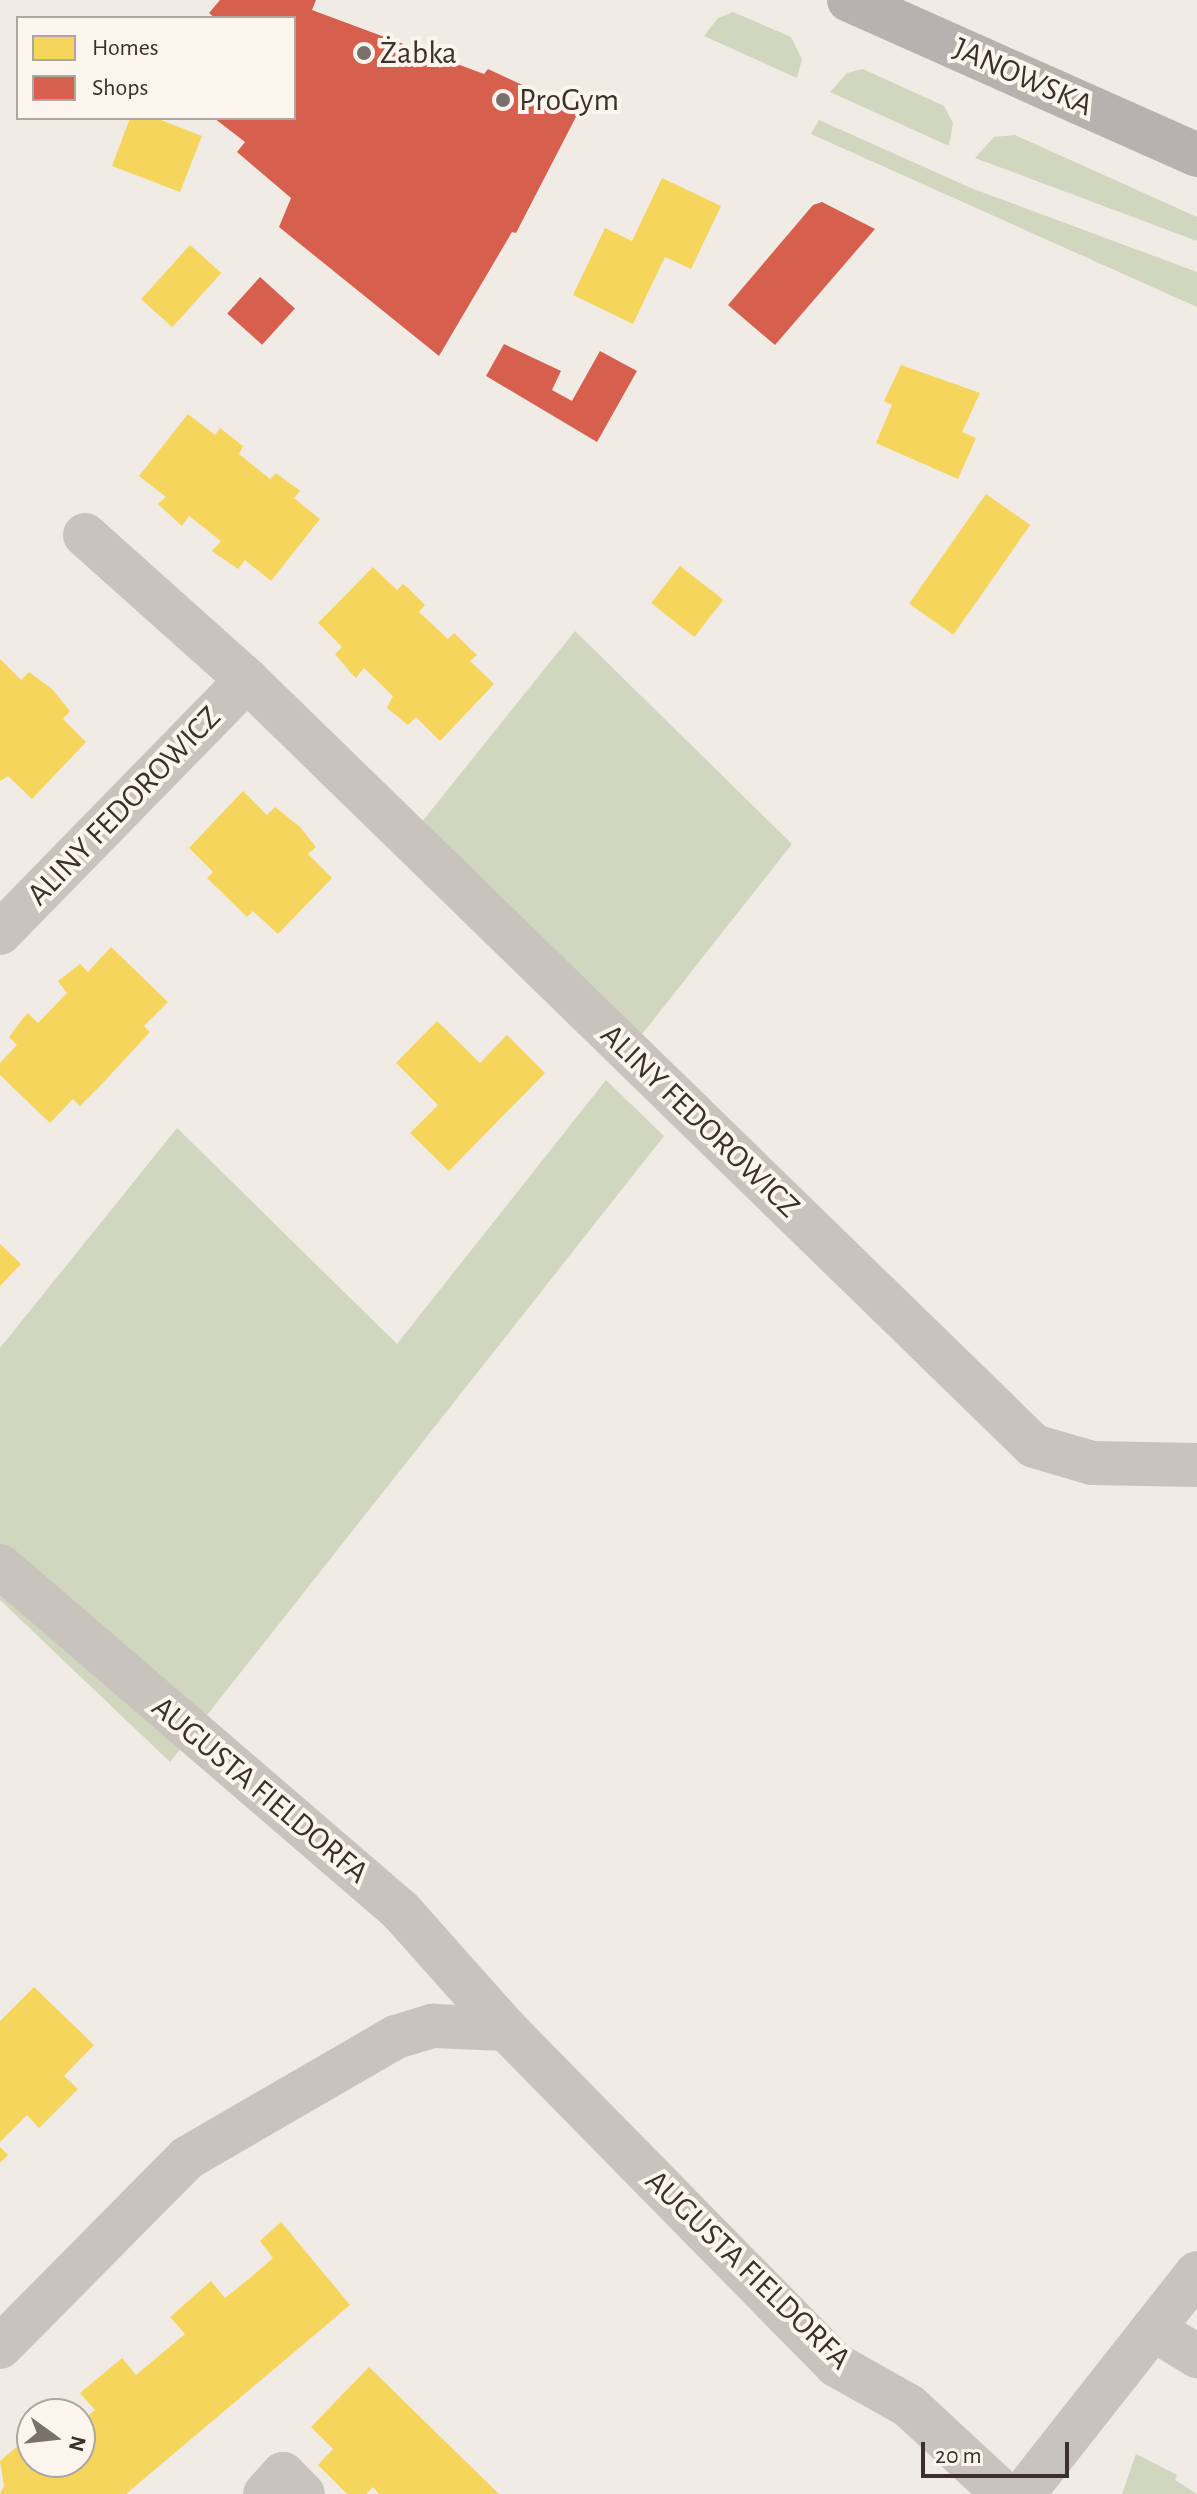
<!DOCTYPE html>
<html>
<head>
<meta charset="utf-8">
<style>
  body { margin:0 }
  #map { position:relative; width:1197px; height:2494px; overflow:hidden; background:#f0ebe5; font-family:"Alegreya Sans",sans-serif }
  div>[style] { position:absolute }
  .green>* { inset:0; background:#d1d6bf }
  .homes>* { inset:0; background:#f6d55c; transform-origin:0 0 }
  .shops>* { inset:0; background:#d6604d; transform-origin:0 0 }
  .minor>* { height:44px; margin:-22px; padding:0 22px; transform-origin:22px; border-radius:22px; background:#c9c3be }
  .major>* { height:44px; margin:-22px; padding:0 22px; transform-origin:22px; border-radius:22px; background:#b8b1ad }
  .dots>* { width:22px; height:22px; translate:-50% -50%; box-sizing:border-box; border:4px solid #fbf5ee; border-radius:50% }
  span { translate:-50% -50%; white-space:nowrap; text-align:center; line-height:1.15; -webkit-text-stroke:8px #fbf5ee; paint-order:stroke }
  .poi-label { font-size:32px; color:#3b302b }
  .left { translate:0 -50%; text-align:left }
  .street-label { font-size:32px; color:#3b302b }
  .legend { position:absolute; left:16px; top:16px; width:280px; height:104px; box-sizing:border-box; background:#fbf5ee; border:2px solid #aea6a0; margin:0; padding:10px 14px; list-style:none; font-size:24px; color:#3b302b }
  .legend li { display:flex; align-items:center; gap:16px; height:40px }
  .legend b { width:40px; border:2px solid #aea6a0 }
  .north { position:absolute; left:16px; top:2398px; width:80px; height:80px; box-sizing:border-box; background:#fbf5ee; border:2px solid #aea6a0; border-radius:50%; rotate:105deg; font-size:22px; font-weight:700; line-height:32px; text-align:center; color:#3b302b }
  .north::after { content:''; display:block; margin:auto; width:28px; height:36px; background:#7a716c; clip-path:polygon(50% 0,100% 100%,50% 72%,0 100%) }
  .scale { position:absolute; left:921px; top:2442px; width:148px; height:36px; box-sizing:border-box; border:4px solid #3b302b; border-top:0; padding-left:10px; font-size:24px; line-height:28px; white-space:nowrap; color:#3b302b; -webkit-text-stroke:6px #fbf5ee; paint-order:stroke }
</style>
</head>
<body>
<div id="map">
  <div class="green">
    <i style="clip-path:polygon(733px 12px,791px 37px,802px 59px,797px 78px,704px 36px,718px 18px)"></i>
    <i style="clip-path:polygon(863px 69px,944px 106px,953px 123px,949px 146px,830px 92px,847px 73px)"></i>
    <i style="clip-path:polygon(819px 120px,971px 188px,1197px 272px,1197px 307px,811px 134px)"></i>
    <i style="clip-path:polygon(1015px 135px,1197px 217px,1197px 241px,975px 158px,994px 137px)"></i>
    <i style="clip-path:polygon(575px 631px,792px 844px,639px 1038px,421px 823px)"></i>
    <i style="clip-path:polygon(606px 1080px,664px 1136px,170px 1762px,0 1600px,0 1348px,177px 1128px,397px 1344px)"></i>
    <i style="clip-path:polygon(1136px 2454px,1177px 2475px,1175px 2480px,1197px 2494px,1122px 2494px)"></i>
  </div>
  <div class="homes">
    <i style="clip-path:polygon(130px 118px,156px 118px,202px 136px,180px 192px,112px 166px)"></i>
    <i style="clip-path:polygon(662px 178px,721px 206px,691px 269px,665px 257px,633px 324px,573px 295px,605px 228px,632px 241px)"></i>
    <i style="left:190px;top:245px;width:42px;height:73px;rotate:42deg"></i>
    <i style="clip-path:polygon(901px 365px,980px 393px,962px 432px,976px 438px,958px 479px,876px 443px,892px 405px,884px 401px)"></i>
    <i style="clip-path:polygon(188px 414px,215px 435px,220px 428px,243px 446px,239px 454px,270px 479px,276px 473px,300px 491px,294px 498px,320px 519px,271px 581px,245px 560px,238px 569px,212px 551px,221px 541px,189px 516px,182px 526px,158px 504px,166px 497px,139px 476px)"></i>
    <i style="left:986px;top:494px;width:54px;height:134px;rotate:35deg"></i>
    <i style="left:680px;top:566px;width:55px;height:47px;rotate:38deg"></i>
    <i style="clip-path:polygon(373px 567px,397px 590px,403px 584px,407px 587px,425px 605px,419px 612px,448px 639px,454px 633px,477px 655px,470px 661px,494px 684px,440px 741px,416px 717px,408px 725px,387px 708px,393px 696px,364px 668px,356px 678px,351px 673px,335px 654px,342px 647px,318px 623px)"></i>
    <i style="clip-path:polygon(0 659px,21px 680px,29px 672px,52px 689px,70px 711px,63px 719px,86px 742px,32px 799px,8px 776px,0 781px)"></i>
    <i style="clip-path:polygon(243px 791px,267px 815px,275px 807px,300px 827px,316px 847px,308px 854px,332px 878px,278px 934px,253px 911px,247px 917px,207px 878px,213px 872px,189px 848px)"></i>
    <i style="clip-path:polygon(111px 947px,168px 1002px,144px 1026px,150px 1032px,100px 1086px,80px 1106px,73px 1099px,50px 1123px,0 1075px,0 1063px,17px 1045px,9px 1037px,24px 1017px,28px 1013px,38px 1023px,67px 993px,58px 981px,80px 964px,88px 972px)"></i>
    <i style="clip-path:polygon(437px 1021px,480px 1063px,507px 1035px,545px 1073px,449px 1171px,410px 1133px,438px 1105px,396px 1063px)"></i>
    <i style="clip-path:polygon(0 1244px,21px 1264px,0 1286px)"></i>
    <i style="clip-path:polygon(34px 1987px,94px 2045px,64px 2076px,78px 2089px,39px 2128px,27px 2115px,0 2142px,0 2021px)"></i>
    <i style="clip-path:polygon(0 2147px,8px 2155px,0 2163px)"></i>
    <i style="clip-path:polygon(281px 2222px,350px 2305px,126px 2494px,0 2494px,4px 2486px,0 2461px,32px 2434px,32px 2462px,80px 2462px,80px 2422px,95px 2410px,80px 2393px,122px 2358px,136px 2375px,185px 2334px,170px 2317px,211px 2281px,225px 2298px,250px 2278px,273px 2258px,260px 2241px)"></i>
    <i style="clip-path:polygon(369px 2367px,412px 2409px,499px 2494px,379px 2494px,373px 2487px,366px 2494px,347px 2494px,318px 2465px,333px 2449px,311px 2427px)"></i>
  </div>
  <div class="shops">
    <i style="clip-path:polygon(220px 0,316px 0,312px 10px,484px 74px,488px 69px,531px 89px,529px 95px,578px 113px,516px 233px,512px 232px,439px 356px,279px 227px,291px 198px,237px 152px,245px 142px,214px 118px,294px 118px,294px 18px,215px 18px,209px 13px)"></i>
    <i style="clip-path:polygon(822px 202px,875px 229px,775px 345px,728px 305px,813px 205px)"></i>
    <i style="left:260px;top:277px;width:47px;height:49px;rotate:42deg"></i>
    <i style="clip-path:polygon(504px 344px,561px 371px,552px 390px,572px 401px,600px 351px,637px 371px,597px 442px,486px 376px)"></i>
  </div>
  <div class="minor">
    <i style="left:85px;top:535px;width:217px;rotate:41.8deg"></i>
    <i style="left:247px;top:680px;width:1098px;rotate:44.23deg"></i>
    <i style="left:1034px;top:1446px;width:60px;rotate:16.3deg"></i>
    <i style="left:1092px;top:1463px;width:105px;rotate:1.1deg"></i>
    <i style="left:0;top:933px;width:354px;rotate:-45.7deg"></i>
    <i style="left:0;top:1566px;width:528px;rotate:40.7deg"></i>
    <i style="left:400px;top:1910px;width:159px;rotate:48.3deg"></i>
    <i style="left:506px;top:2029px;width:471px;rotate:45.5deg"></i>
    <i style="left:836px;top:2365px;width:84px;rotate:29.3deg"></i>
    <i style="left:909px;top:2406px;width:129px;rotate:42.8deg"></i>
    <i style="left:1153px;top:2329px;width:52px;rotate:31.5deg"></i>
    <i style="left:0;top:2347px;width:266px;rotate:-45.3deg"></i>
    <i style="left:187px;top:2158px;width:241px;rotate:-30.1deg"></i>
    <i style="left:396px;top:2037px;width:39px;rotate:-17deg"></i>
    <i style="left:433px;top:2026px;width:73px;rotate:2.4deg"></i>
    <i style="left:265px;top:2494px;width:27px;rotate:-48deg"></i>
    <i style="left:283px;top:2474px;width:28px;rotate:45deg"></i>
    <i style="left:1023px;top:2494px;width:281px;rotate:-51.8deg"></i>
  </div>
  <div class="major">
    <i style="left:849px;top:0;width:381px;rotate:24deg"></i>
  </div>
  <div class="dots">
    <i style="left:364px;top:53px;background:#7a716c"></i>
    <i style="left:503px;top:100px;background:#7a716c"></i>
  </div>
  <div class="poi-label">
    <span class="left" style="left:380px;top:53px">Żabka</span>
    <span class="left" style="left:519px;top:100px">ProGym</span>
  </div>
  <div class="street-label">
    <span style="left:1023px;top:77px;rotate:24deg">JANOWSKA</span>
    <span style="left:124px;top:806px;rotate:-46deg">ALINY FEDOROWICZ</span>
    <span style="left:700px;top:1121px;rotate:44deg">ALINY FEDOROWICZ</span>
    <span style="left:260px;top:1790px;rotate:40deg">AUGUSTA FIELDORFA</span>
    <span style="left:748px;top:2270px;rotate:44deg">AUGUSTA FIELDORFA</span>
  </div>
  <ul class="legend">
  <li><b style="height:22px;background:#f6d55c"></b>Homes</li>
  <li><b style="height:22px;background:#d6604d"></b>Shops</li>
  </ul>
  <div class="north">N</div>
  <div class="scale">20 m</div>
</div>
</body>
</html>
